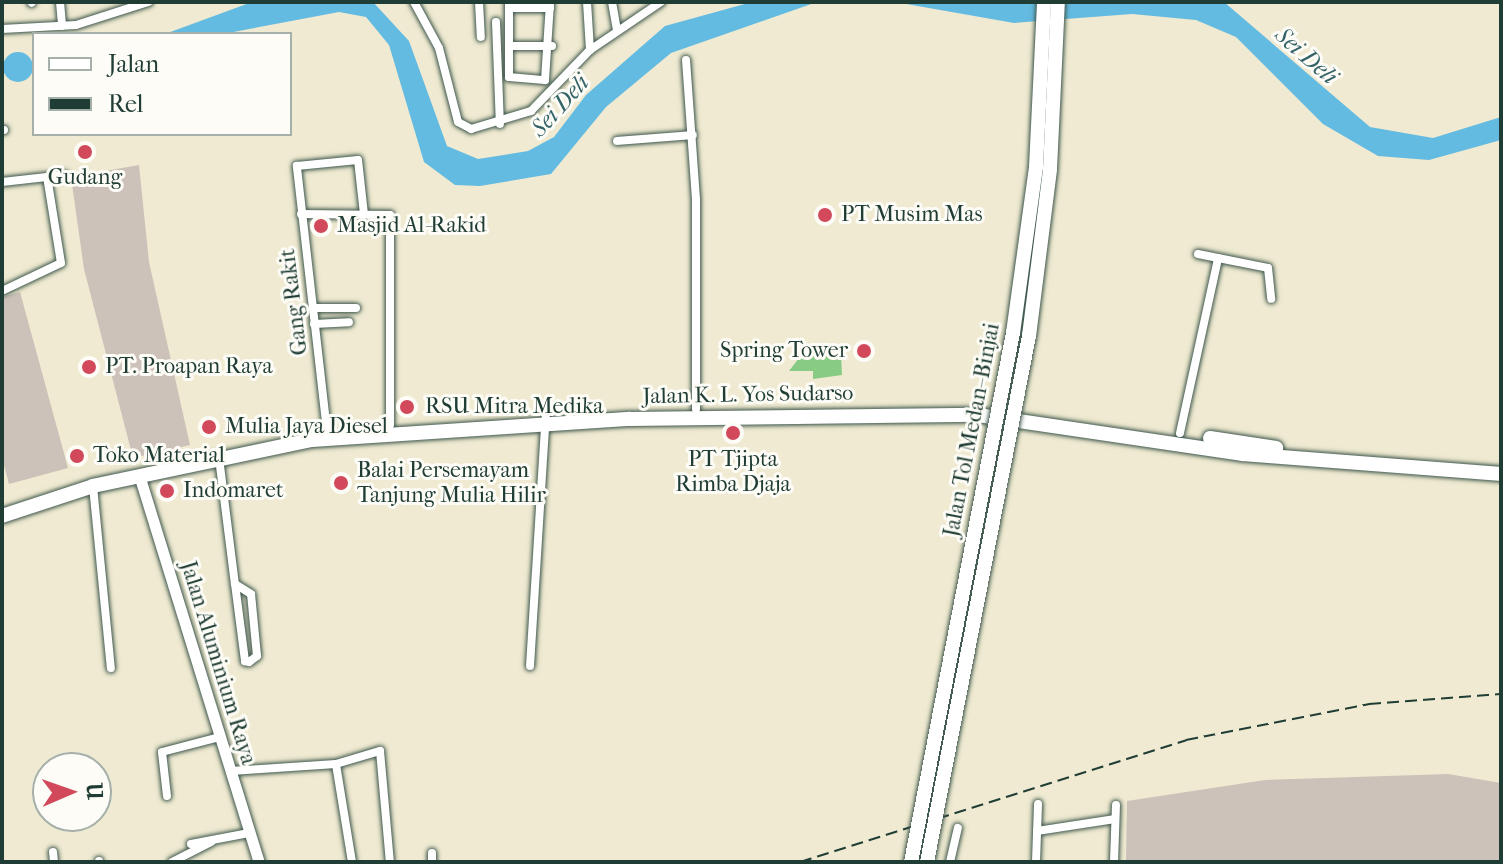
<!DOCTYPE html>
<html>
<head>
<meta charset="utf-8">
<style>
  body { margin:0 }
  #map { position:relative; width:1503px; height:864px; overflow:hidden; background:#efead1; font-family:"IM FELL French Canon",serif }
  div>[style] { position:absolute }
  .industrial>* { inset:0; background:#ccc2b9 }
  .green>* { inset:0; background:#87cb85 }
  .water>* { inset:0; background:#64bbe1 }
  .round { border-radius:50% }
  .roads { filter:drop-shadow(0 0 2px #3e574c) drop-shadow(0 0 2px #3e574c) }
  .minor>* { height:8px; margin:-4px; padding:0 4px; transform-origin:4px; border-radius:4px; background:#fff }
  .secondary>* { height:11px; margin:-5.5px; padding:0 5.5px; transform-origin:5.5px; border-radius:5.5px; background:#fff }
  .trunk>* { height:14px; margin:-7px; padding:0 7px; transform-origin:7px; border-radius:7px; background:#fff }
  .rail>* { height:2px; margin-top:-1px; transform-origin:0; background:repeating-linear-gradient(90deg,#1f3d34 0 12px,transparent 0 18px) }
  .bridges { filter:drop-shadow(0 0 2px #3e574c) drop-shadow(0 0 2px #3e574c) }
  .motorway-bridge>* { height:14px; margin:-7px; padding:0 7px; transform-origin:7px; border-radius:7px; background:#fff }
  .dots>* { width:22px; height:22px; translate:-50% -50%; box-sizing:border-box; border:4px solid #fdfcf7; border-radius:50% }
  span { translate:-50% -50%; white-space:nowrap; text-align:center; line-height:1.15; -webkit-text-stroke:6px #fdfcf7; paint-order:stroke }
  .poi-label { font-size:22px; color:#1f3d34 }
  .left { translate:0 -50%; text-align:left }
  .right { translate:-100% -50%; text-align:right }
  .street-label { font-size:22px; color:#1f3d34 }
  .water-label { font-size:24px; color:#346368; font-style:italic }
  .frame { position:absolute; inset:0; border:4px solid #1f3d34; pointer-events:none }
  .legend { position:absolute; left:32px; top:32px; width:260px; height:104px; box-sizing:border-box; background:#fdfcf7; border:2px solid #a4b0a9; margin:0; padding:10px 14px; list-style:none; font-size:24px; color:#1f3d34 }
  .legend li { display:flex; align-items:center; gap:16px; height:40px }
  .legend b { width:40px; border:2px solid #a4b0a9 }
  .north { position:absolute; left:32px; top:752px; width:80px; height:80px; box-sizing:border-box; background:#fdfcf7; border:2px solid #a4b0a9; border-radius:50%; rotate:88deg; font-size:22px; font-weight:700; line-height:32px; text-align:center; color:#1f3d34 }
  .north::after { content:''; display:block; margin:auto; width:28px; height:36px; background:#d1495b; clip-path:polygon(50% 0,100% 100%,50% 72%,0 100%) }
</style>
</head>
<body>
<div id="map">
  <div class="industrial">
    <i style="clip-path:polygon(139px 165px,149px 262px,190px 445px,133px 458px,84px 269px,71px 177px)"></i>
    <i style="clip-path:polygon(20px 292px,68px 468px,9px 484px,2px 458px,2px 297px)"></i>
    <i style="clip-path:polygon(1448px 774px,1501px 783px,1501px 862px,1126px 862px,1127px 801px,1265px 780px)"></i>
  </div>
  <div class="green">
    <i style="clip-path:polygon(802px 354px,841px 355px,842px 375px,813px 379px,813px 371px,789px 371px)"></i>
  </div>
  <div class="water">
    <i style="clip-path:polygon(252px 2px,373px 2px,409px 41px,447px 146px,478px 159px,528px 151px,554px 137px,586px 95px,665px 26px,752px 2px,817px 2px,671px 53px,606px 107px,551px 174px,480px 186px,455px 185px,424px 162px,389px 45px,366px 17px,339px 12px,223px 34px,165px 34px)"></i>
    <i style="clip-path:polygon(895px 2px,1224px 2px,1370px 127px,1433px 138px,1501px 117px,1501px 140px,1429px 160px,1378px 156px,1323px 124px,1236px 37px,1196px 20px,1132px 14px,1014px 23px)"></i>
    <i class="round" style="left:3px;top:52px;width:30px;height:30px"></i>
  </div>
  <div class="roads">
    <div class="minor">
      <i style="left:31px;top:2px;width:1px;rotate:45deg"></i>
      <i style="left:60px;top:2px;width:24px;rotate:85deg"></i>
      <i style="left:414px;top:2px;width:52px;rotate:61.5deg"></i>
      <i style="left:439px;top:48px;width:76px;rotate:75.6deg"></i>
      <i style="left:458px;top:122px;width:15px;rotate:28deg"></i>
      <i style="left:471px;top:129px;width:63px;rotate:-16.7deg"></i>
      <i style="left:531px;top:111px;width:85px;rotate:-46deg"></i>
      <i style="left:590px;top:50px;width:86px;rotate:-34.1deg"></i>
      <i style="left:479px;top:2px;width:35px;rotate:87deg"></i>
      <i style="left:509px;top:2px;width:75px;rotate:90deg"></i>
      <i style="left:509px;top:77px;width:36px;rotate:5deg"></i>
      <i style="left:545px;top:80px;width:78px;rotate:-86.3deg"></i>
      <i style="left:587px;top:2px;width:48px;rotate:86.4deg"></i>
      <i style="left:612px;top:2px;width:29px;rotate:80deg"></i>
      <i style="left:510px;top:8px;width:40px"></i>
      <i style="left:496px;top:22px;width:102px;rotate:87.8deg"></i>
      <i style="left:2px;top:29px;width:74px;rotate:-3.1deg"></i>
      <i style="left:76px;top:25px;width:76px;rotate:-17.7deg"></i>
      <i style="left:509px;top:46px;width:43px"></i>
      <i style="left:686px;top:60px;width:139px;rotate:85.9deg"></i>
      <i style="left:696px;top:199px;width:210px;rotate:90deg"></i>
      <i style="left:2px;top:130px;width:2px"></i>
      <i style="left:617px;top:141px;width:76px;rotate:-4.5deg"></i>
      <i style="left:2px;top:182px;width:63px;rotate:-6.3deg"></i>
      <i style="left:301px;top:214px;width:89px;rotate:0.6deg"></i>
      <i style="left:390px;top:215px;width:210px;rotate:90deg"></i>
      <i style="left:1198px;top:254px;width:71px;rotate:11.3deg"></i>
      <i style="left:1268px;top:268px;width:31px;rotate:84deg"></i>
      <i style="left:2px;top:291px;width:65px;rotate:-25.4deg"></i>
      <i style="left:61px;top:263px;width:87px;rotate:-99.2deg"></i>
      <i style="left:313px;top:308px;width:43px"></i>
      <i style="left:314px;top:324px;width:35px;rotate:-3deg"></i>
      <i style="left:327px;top:431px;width:267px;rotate:-96.5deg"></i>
      <i style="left:297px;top:166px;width:61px;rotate:-5.6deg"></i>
      <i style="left:358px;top:160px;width:54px;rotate:83.7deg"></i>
      <i style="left:1180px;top:433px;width:179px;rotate:-77.7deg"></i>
      <i style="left:219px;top:458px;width:127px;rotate:82.8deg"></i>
      <i style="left:235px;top:584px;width:78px;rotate:82.6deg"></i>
      <i style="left:245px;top:661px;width:4px;rotate:14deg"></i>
      <i style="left:249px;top:662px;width:10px;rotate:-37deg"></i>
      <i style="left:257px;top:656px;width:62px;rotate:-95.5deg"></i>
      <i style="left:251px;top:594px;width:19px;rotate:-148deg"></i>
      <i style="left:93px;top:486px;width:183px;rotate:84.4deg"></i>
      <i style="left:530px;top:666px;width:252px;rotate:-86.4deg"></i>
      <i style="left:231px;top:771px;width:105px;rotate:-3.8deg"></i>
      <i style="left:167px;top:796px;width:44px;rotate:-96.5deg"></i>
      <i style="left:162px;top:752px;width:60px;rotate:-14.5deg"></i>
      <i style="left:1037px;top:831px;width:79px;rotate:-8.7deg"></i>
      <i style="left:191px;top:844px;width:59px;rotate:-10.7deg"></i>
      <i style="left:53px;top:852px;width:10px;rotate:84deg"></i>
      <i style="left:432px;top:853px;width:9px;rotate:90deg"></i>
      <i style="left:99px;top:861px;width:1px;rotate:90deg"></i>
      <i style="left:172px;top:862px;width:44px;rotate:-27.1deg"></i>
      <i style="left:352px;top:862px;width:99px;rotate:-99.3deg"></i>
      <i style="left:336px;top:764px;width:46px;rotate:-16.5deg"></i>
      <i style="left:380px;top:751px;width:111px;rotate:84.9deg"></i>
      <i style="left:950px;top:862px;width:35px;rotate:-77deg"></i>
      <i style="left:1036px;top:862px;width:58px;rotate:-88deg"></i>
      <i style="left:1114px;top:862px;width:57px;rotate:-88deg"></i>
    </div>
    <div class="secondary">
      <i style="left:139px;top:475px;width:405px;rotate:72.8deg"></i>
    </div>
    <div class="trunk">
      <i style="left:1210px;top:438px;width:67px;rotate:8.6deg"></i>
      <i style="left:2px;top:516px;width:96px;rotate:-18.2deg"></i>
      <i style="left:93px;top:486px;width:224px;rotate:-11.9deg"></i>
      <i style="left:312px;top:440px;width:319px;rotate:-3.8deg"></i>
      <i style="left:630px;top:419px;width:348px;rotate:-0.7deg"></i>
      <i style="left:978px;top:415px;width:268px;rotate:8.4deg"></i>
      <i style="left:1243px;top:454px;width:259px;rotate:4.4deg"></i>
    </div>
  </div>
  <div class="rail">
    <i style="left:800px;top:862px;width:405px;rotate:-17.5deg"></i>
    <i style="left:1186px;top:740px;width:187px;rotate:-11.1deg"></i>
    <i style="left:1369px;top:704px;width:132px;rotate:-4.3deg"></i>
  </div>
  <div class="bridges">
    <div class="motorway-bridge">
      <i style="left:911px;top:862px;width:539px;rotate:-79.09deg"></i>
      <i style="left:1013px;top:333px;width:168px;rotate:-82.1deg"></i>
      <i style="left:1036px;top:167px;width:165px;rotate:-87.2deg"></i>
      <i style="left:927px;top:862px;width:536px;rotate:-79.03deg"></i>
      <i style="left:1029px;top:336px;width:168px;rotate:-82.8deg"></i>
      <i style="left:1050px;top:169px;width:167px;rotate:-87.3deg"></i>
    </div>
  </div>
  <div class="dots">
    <i style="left:85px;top:152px;background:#d1495b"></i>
    <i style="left:825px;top:215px;background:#d1495b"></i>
    <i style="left:321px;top:226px;background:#d1495b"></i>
    <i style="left:864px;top:351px;background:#d1495b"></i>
    <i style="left:89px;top:367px;background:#d1495b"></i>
    <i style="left:407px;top:407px;background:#d1495b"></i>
    <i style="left:209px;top:427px;background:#d1495b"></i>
    <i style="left:733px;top:433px;background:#d1495b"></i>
    <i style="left:77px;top:456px;background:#d1495b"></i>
    <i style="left:341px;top:483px;background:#d1495b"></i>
    <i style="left:167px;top:491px;background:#d1495b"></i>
  </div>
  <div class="poi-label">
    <span style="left:85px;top:178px">Gudang</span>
    <span class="left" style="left:841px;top:215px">PT Musim Mas</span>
    <span class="left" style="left:337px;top:226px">Masjid Al-Rakid</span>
    <span class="right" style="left:848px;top:351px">Spring Tower</span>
    <span class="left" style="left:105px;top:367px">PT. Proapan Raya</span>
    <span class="left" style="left:425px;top:407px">RSU Mitra Medika</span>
    <span class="left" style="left:225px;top:427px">Mulia Jaya Diesel</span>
    <span class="left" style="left:93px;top:456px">Toko Material</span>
    <span style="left:733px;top:472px">PT Tjipta<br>Rimba Djaja</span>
    <span class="left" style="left:357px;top:483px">Balai Persemayam<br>Tanjung Mulia Hilir</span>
    <span class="left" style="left:183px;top:491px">Indomaret</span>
  </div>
  <div class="street-label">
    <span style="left:294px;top:302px;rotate:-97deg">Gang Rakit</span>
    <span style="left:748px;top:395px;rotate:-1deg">Jalan K. L. Yos Sudarso</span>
    <span style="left:972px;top:430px;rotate:-79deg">Jalan Tol Medan–Binjai</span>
    <span style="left:218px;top:663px;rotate:73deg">Jalan Aluminium Raya</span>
  </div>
  <div class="water-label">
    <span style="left:1306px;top:56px;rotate:41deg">Sei Deli</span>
    <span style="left:560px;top:106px;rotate:-48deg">Sei Deli</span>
  </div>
  <div class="frame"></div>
  <ul class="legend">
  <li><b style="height:10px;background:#fff"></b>Jalan</li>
  <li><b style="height:10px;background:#1f3d34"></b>Rel</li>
  </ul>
  <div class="north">U</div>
</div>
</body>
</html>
